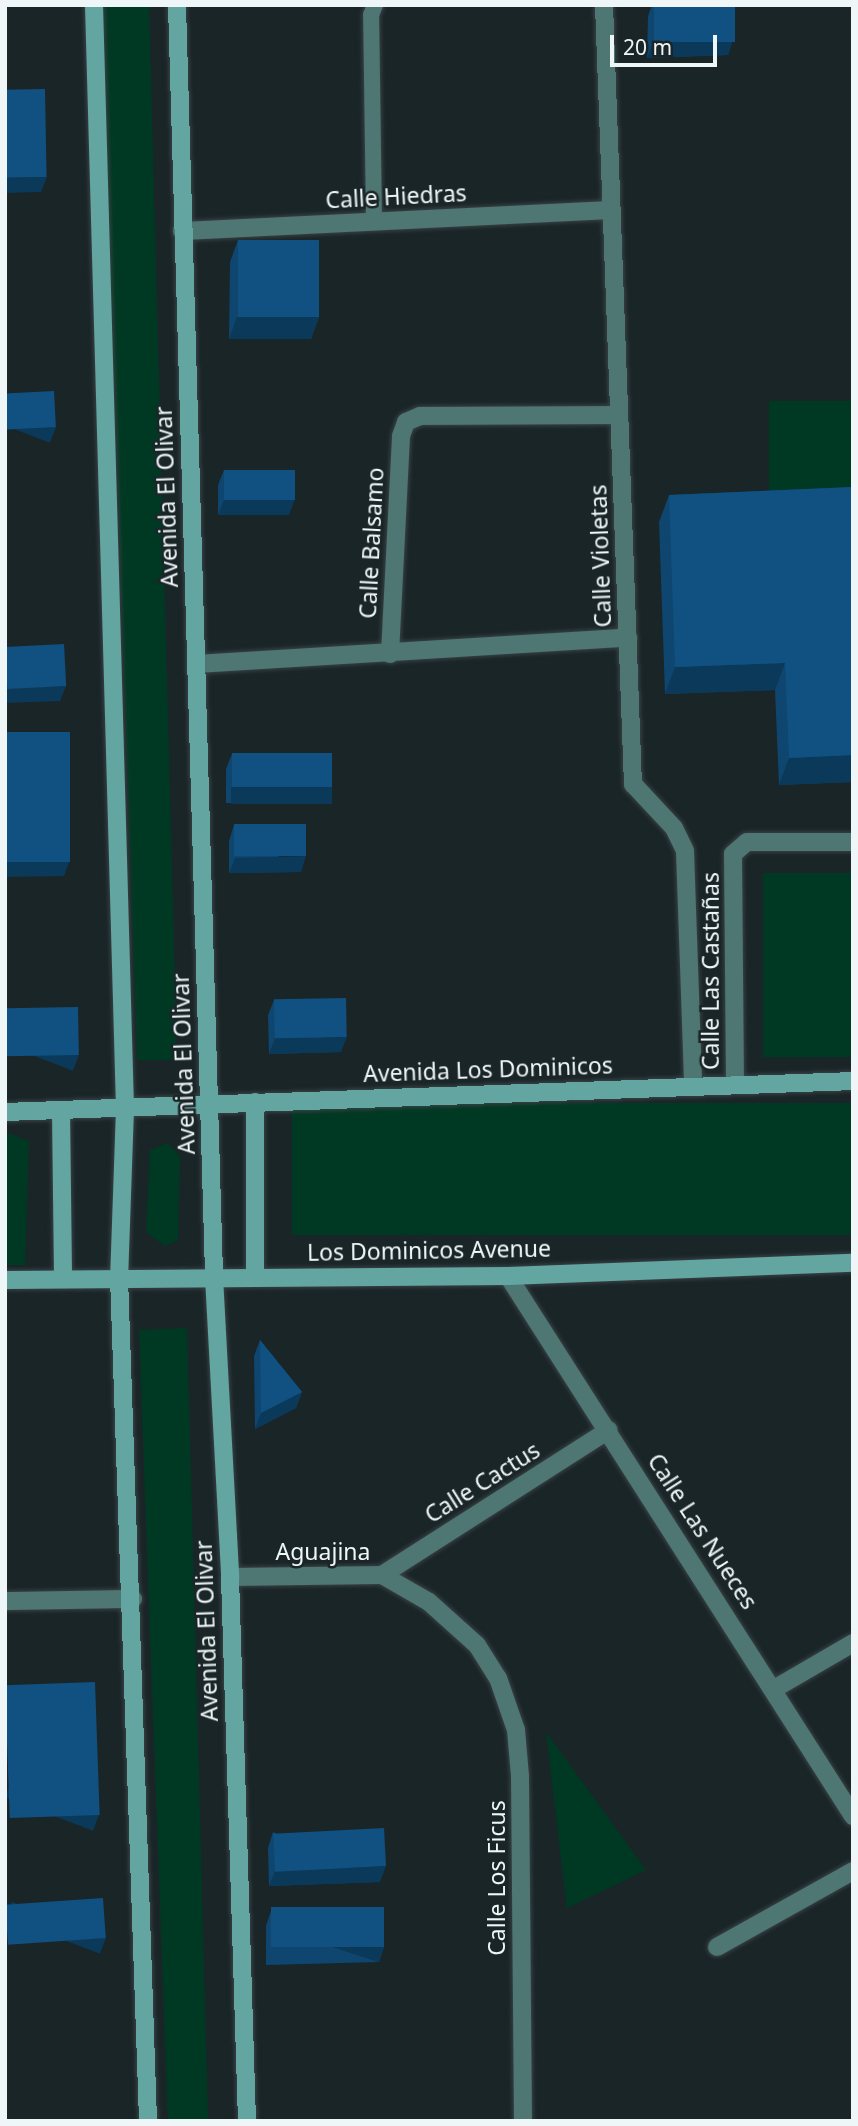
<!DOCTYPE html>
<html>
<head>
<meta charset="utf-8">
<style>
  body { margin:0 }
  #map { position:relative; width:858px; height:2126px; overflow:hidden; background:#1a2528; font-family:"Noto Sans",sans-serif }
  div>[style] { position:absolute }
  .green>* { inset:0; background:#003923; transform-origin:0 0 }
  .roads { filter:drop-shadow(0 0 2px #384245) drop-shadow(0 0 2px #384245) }
  .service>* { height:16px; margin:-8px; padding:0 8px; transform-origin:8px; border-radius:8px; background:#4e7673 }
  .pedestrian>* { height:18px; margin:-9px; padding:0 9px; transform-origin:9px; border-radius:9px; background:#4e7673 }
  .minor>* { height:18px; margin:-9px; padding:0 9px; transform-origin:9px; border-radius:9px; background:#4e7673 }
  .secondary>* { height:18px; margin:-9px; padding:0 9px; transform-origin:9px; border-radius:9px; background:#63a6a1 }
  .wall>* { inset:0; background:#0e466f }
  .shaded-wall>* { inset:0; background:#0b395a; transform-origin:0 0 }
  .building>* { inset:0; background:#105181; transform-origin:0 0 }
  span { translate:-50% -50%; white-space:nowrap; text-align:center; line-height:1.15; -webkit-text-stroke:5px #1a2528; paint-order:stroke }
  .street-label { font-size:23px; color:#eff6f8 }
  .frame { position:absolute; inset:0; border:7px solid #eff6f8; pointer-events:none }
  .scale { position:absolute; left:610px; top:35px; width:107px; height:32px; box-sizing:border-box; border:4px solid #eff6f8; border-top:0; padding-left:9px; font-size:21px; line-height:24px; white-space:nowrap; color:#eff6f8; -webkit-text-stroke:5px #1a2528; paint-order:stroke }
</style>
</head>
<body>
<div id="map">
  <div class="green">
    <i style="clip-path:polygon(102px 5px,149px 5px,177px 1060px,137px 1060px)"></i>
    <i style="left:853px;top:401px;width:93px;height:84px;rotate:90deg"></i>
    <i style="left:853px;top:873px;width:184px;height:90px;rotate:90deg"></i>
    <i style="left:853px;top:1103px;width:132px;height:561px;rotate:90deg"></i>
    <i style="clip-path:polygon(5px 1132px,29px 1141px,25px 1265px,5px 1265px)"></i>
    <i style="clip-path:polygon(168px 1143px,180px 1156px,178px 1240px,165px 1246px,146px 1232px,150px 1150px)"></i>
    <i style="clip-path:polygon(187px 1328px,208px 2121px,168px 2121px,139px 1330px)"></i>
    <i style="clip-path:polygon(546px 1732px,646px 1870px,567px 1908px)"></i>
  </div>
  <div class="roads">
    <div class="service">
      <i style="left:374px;top:221px;width:206px;rotate:-90.8deg"></i>
      <i style="left:371px;top:15px;width:11px;rotate:-68deg"></i>
    </div>
    <div class="pedestrian">
      <i style="left:382px;top:1575px;width:269px;rotate:-32.6deg"></i>
    </div>
    <div class="minor">
      <i style="left:604px;top:5px;width:780px;rotate:87.87deg"></i>
      <i style="left:633px;top:784px;width:60px;rotate:47deg"></i>
      <i style="left:674px;top:828px;width:25px;rotate:64deg"></i>
      <i style="left:685px;top:851px;width:234px;rotate:88deg"></i>
      <i style="left:182px;top:231px;width:430px;rotate:-2.8deg"></i>
      <i style="left:390px;top:654px;width:218px;rotate:-87.1deg"></i>
      <i style="left:401px;top:436px;width:15px;rotate:-70deg"></i>
      <i style="left:406px;top:422px;width:15px;rotate:-23deg"></i>
      <i style="left:420px;top:416px;width:199px;rotate:-0.3deg"></i>
      <i style="left:197px;top:664px;width:432px;rotate:-3.5deg"></i>
      <i style="left:735px;top:1084px;width:230px;rotate:-90.5deg"></i>
      <i style="left:733px;top:854px;width:18px;rotate:-41deg"></i>
      <i style="left:747px;top:842px;width:106px"></i>
      <i style="left:508px;top:1276px;width:641px;rotate:57.43deg"></i>
      <i style="left:230px;top:1577px;width:152px;rotate:-0.8deg"></i>
      <i style="left:382px;top:1575px;width:54px;rotate:29.9deg"></i>
      <i style="left:429px;top:1602px;width:64px;rotate:41.9deg"></i>
      <i style="left:477px;top:1645px;width:39px;rotate:58deg"></i>
      <i style="left:498px;top:1678px;width:55px;rotate:70.9deg"></i>
      <i style="left:516px;top:1730px;width:46px;rotate:85deg"></i>
      <i style="left:520px;top:1776px;width:345px;rotate:89.5deg"></i>
      <i style="left:5px;top:1601px;width:128px;rotate:-0.9deg"></i>
      <i style="left:774px;top:1689px;width:91px;rotate:-30.2deg"></i>
      <i style="left:717px;top:1947px;width:156px;rotate:-29.2deg"></i>
    </div>
    <div class="secondary">
      <i style="left:94px;top:5px;width:1104px;rotate:88.39deg"></i>
      <i style="left:125px;top:1109px;width:168px;rotate:92deg"></i>
      <i style="left:119px;top:1277px;width:844px;rotate:88.03deg"></i>
      <i style="left:177px;top:5px;width:1273px;rotate:88.33deg"></i>
      <i style="left:214px;top:1277px;width:300px;rotate:86.9deg"></i>
      <i style="left:230px;top:1577px;width:544px;rotate:88.21deg"></i>
      <i style="left:255px;top:1102px;width:174px;rotate:90deg"></i>
      <i style="left:61px;top:1111px;width:168px;rotate:89.3deg"></i>
      <i style="left:5px;top:1112px;width:849px;rotate:-2.09deg"></i>
      <i style="left:5px;top:1280px;width:503px;rotate:-0.46deg"></i>
      <i style="left:508px;top:1276px;width:345px;rotate:-2.2deg"></i>
    </div>
  </div>
  <div class="wall">
    <i style="clip-path:polygon(652px 5px,735px 5px,733px 39px,728px 55px,647px 58px,648px 16px)"></i>
    <i style="clip-path:polygon(238px 240px,319px 317px,311px 339px,229px 339px,230px 262px)"></i>
    <i style="clip-path:polygon(224px 470px,289px 515px,218px 515px,218px 485px)"></i>
    <i style="clip-path:polygon(853px 487px,853px 782px,779px 785px,775px 690px,665px 694px,659px 522px,669px 495px)"></i>
    <i style="clip-path:polygon(232px 754px,327px 803px,226px 803px,226px 769px)"></i>
    <i style="clip-path:polygon(234px 825px,301px 872px,229px 873px,229px 841px)"></i>
    <i style="clip-path:polygon(274px 1000px,341px 1052px,269px 1054px,268px 1015px)"></i>
    <i style="clip-path:polygon(260px 1340px,302px 1392px,296px 1408px,255px 1429px,254px 1356px)"></i>
    <i style="clip-path:polygon(273px 1832px,380px 1882px,269px 1886px,268px 1848px)"></i>
    <i style="clip-path:polygon(271px 1911px,384px 1947px,379px 1962px,266px 1965px,266px 1926px)"></i>
  </div>
  <div class="shaded-wall">
    <i style="clip-path:polygon(733px 39px,728px 55px,647px 58px,653px 42px)"></i>
    <i style="clip-path:polygon(47px 177px,41px 192px,5px 193px,5px 178px)"></i>
    <i style="clip-path:polygon(237px 317px,319px 317px,311px 339px,229px 339px)"></i>
    <i style="left:56px;top:427px;width:17px;height:51px;rotate:111deg"></i>
    <i style="clip-path:polygon(295px 499px,289px 515px,218px 515px,224px 500px)"></i>
    <i style="clip-path:polygon(785px 663px,775px 690px,665px 694px,675px 667px)"></i>
    <i style="clip-path:polygon(66px 686px,60px 701px,5px 703px,5px 687px)"></i>
    <i style="clip-path:polygon(853px 755px,853px 782px,779px 785px,789px 758px)"></i>
    <i style="left:231px;top:787px;width:101px;height:17px"></i>
    <i style="clip-path:polygon(306px 856px,301px 872px,229px 873px,235px 858px)"></i>
    <i style="clip-path:polygon(70px 860px,64px 876px,5px 877px,5px 862px)"></i>
    <i style="clip-path:polygon(347px 1037px,341px 1052px,269px 1054px,275px 1038px)"></i>
    <i style="left:79px;top:1055px;width:17px;height:74px;rotate:111deg"></i>
    <i style="clip-path:polygon(302px 1392px,296px 1408px,255px 1429px,261px 1413px)"></i>
    <i style="left:99px;top:1815px;width:17px;height:94px;rotate:111deg"></i>
    <i style="clip-path:polygon(386px 1866px,380px 1882px,269px 1886px,275px 1871px)"></i>
    <i style="left:106px;top:1938px;width:17px;height:101px;rotate:111deg"></i>
    <i style="left:384px;top:1947px;width:16px;height:112px;rotate:108deg"></i>
  </div>
  <div class="building">
    <i style="left:654px;top:5px;width:81px;height:37px"></i>
    <i style="left:45px;top:89px;width:88px;height:40px;rotate:89deg"></i>
    <i style="left:238px;top:240px;width:81px;height:77px"></i>
    <i style="left:54px;top:391px;width:36px;height:49px;rotate:87deg"></i>
    <i style="left:224px;top:470px;width:71px;height:30px"></i>
    <i style="clip-path:polygon(853px 487px,853px 755px,789px 758px,785px 663px,675px 667px,669px 495px)"></i>
    <i style="left:64px;top:644px;width:42px;height:59px;rotate:87deg"></i>
    <i style="left:5px;top:732px;width:65px;height:130px"></i>
    <i style="left:332px;top:753px;width:34px;height:100px;rotate:90deg"></i>
    <i style="left:306px;top:824px;width:32px;height:72px;rotate:90deg"></i>
    <i style="left:346px;top:998px;width:39px;height:72px;rotate:89deg"></i>
    <i style="left:78px;top:1007px;width:48px;height:73px;rotate:89deg"></i>
    <i style="clip-path:polygon(260px 1340px,302px 1392px,261px 1413px)"></i>
    <i style="left:95px;top:1682px;width:133px;height:90px;rotate:88deg"></i>
    <i style="left:384px;top:1828px;width:38px;height:111px;rotate:87deg"></i>
    <i style="left:103px;top:1898px;width:40px;height:98px;rotate:86deg"></i>
    <i style="left:384px;top:1907px;width:40px;height:113px;rotate:90deg"></i>
  </div>
  <div class="street-label">
    <span style="left:396px;top:196px;rotate:-3deg">Calle Hiedras</span>
    <span style="left:166px;top:497px;rotate:-92deg">Avenida El Olivar</span>
    <span style="left:371px;top:543px;rotate:-87deg">Calle Balsamo</span>
    <span style="left:600px;top:556px;rotate:-92deg">Calle Violetas</span>
    <span style="left:710px;top:971px;rotate:-90deg">Calle Las Castañas</span>
    <span style="left:183px;top:1064px;rotate:-92deg">Avenida El Olivar</span>
    <span style="left:488px;top:1069px;rotate:-2deg">Avenida Los Dominicos</span>
    <span style="left:429px;top:1250px;rotate:-1deg">Los Dominicos Avenue</span>
    <span style="left:482px;top:1482px;rotate:-32deg">Calle Cactus</span>
    <span style="left:703px;top:1531px;rotate:57deg">Calle Las Nueces</span>
    <span style="left:323px;top:1551px">Aguajina</span>
    <span style="left:206px;top:1631px;rotate:-92deg">Avenida El Olivar</span>
    <span style="left:496px;top:1878px;rotate:-90deg">Calle Los Ficus</span>
  </div>
  <div class="frame"></div>
  <div class="scale">20 m</div>
</div>
</body>
</html>
